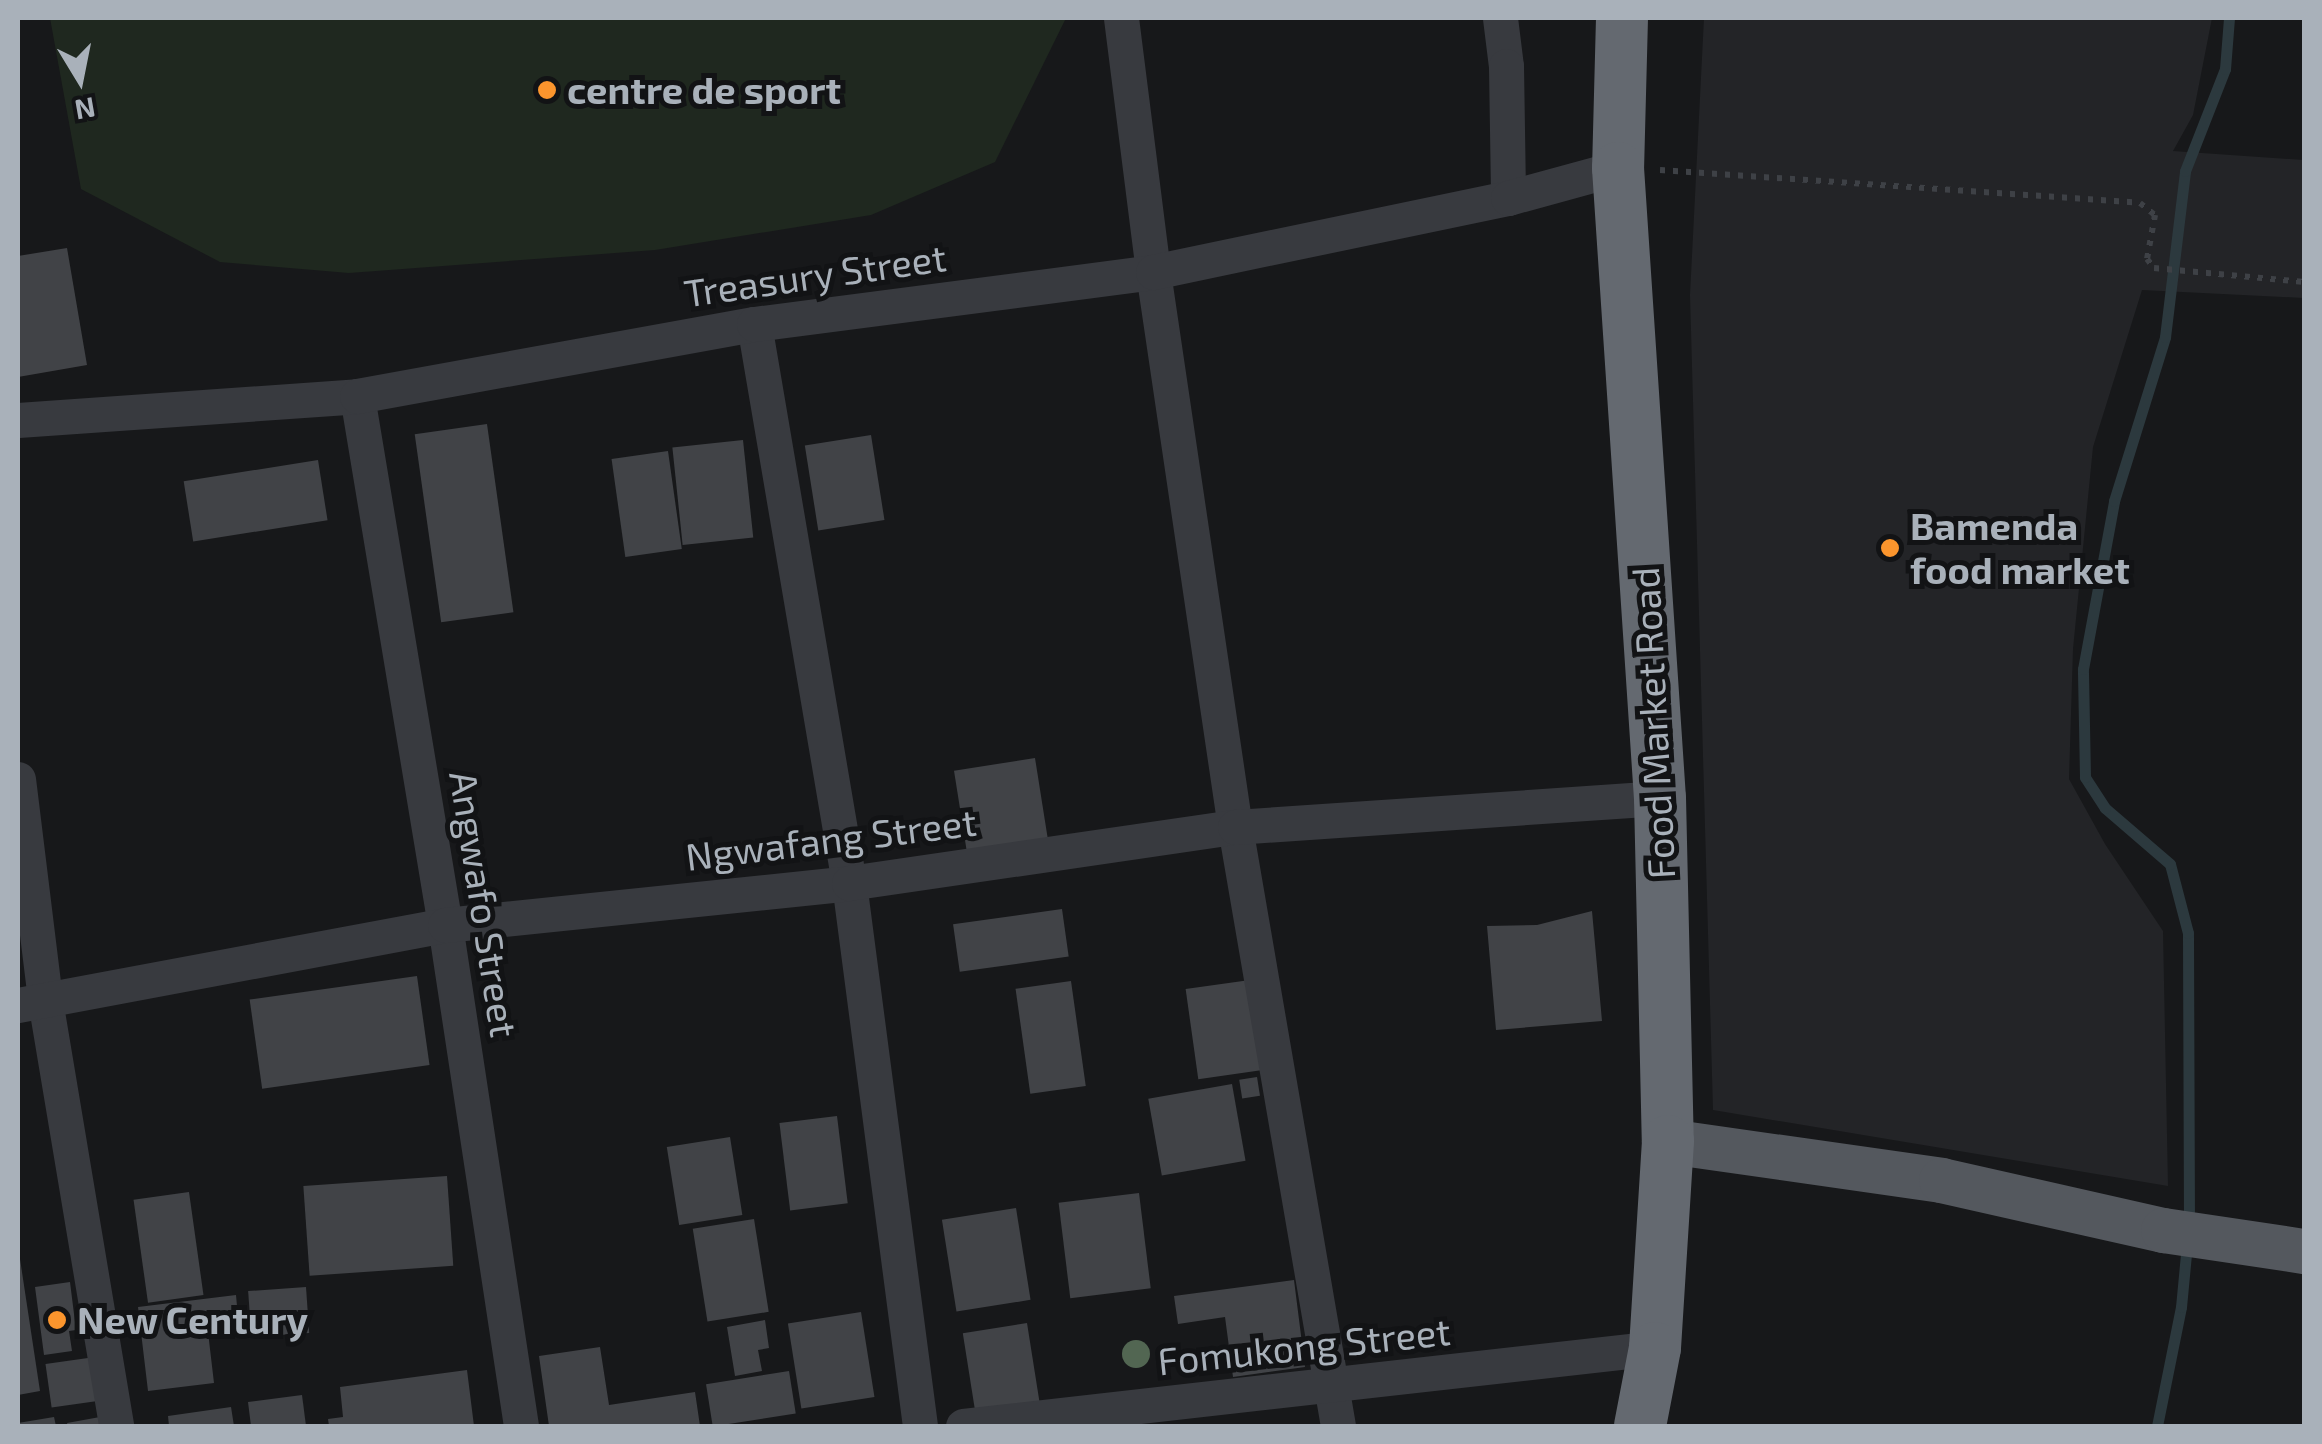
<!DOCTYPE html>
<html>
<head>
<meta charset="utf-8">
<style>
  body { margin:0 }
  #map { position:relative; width:2322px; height:1444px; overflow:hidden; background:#17181a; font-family:"Exo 2",sans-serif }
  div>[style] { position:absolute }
  .built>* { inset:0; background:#232427 }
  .green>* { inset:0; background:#1f281f }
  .stream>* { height:11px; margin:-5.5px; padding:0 5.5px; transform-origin:5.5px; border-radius:5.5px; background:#2c393e }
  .building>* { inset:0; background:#414347; transform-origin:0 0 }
  .path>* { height:6px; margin-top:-3px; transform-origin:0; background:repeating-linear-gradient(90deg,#3e4146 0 5px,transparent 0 13px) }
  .minor>* { height:35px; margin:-17.5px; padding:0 17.5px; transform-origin:17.5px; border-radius:17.5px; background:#383a3f }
  .major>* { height:45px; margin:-22.5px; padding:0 22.5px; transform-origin:22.5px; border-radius:22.5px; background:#54585e }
  .highway>* { height:52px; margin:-26px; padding:0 26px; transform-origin:26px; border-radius:26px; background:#646970 }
  .trees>* { width:28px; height:28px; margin:-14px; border-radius:50%; background:#526652 }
  .dots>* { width:28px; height:28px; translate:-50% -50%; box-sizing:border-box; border:5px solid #121315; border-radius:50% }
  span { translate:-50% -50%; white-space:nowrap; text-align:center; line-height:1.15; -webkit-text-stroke:10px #121315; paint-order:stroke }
  .poi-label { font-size:38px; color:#a9b1ba; font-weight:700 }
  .left { translate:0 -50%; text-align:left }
  .street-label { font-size:38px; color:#a9b1ba }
  .frame { position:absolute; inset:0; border:20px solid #a9b1ba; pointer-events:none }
  .north { position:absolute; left:30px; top:30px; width:100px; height:100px; -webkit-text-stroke:8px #121315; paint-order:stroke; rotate:170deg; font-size:28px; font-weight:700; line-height:40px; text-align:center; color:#a9b1ba }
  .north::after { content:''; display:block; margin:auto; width:35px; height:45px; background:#a9b1ba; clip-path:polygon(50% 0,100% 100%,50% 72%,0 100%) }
</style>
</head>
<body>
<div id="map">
  <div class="built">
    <i style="clip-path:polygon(1704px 18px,2212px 18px,2193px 115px,2173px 151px,2304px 160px,2304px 298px,2142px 290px,2093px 447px,2073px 649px,2069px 779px,2105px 844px,2163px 931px,2168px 1186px,1713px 1110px,1690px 295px)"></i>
  </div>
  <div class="green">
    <i style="clip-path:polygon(50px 18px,1066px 18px,995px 162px,871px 215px,655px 250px,349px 273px,220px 262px,81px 189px)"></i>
  </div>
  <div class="stream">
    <i style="left:2189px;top:1225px;width:292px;rotate:-90.2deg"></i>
    <i style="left:2188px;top:933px;width:71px;rotate:-104.6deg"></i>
    <i style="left:2170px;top:864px;width:86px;rotate:-139.3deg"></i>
    <i style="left:2105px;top:808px;width:37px;rotate:-123deg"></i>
    <i style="left:2085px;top:777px;width:108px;rotate:-91.1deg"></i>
    <i style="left:2083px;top:669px;width:171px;rotate:-79.5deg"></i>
    <i style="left:2114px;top:501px;width:172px;rotate:-72.7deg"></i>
    <i style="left:2165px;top:337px;width:167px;rotate:-83.1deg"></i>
    <i style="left:2185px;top:171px;width:110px;rotate:-68.6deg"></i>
    <i style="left:2225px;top:69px;width:51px;rotate:-85.5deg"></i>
    <i style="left:2157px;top:1426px;width:121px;rotate:-78.6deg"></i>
    <i style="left:2181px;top:1307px;width:63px;rotate:-84.6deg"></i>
  </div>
  <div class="building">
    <i style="clip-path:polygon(67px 248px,87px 365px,18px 377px,18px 256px)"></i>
    <i style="left:487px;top:424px;width:190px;height:73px;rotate:82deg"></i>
    <i style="left:871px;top:435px;width:86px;height:67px;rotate:81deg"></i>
    <i style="left:743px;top:440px;width:98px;height:71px;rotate:84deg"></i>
    <i style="left:668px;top:451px;width:99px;height:57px;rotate:82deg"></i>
    <i style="left:318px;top:460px;width:61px;height:136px;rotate:81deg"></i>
    <i style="left:1035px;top:758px;width:82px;height:82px;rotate:81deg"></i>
    <i style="left:1062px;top:909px;width:48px;height:110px;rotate:82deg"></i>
    <i style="clip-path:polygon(1592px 911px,1602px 1021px,1496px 1030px,1487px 926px,1537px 925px)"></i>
    <i style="left:417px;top:976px;width:90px;height:169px;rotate:82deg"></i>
    <i style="left:1250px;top:980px;width:91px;height:65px;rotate:82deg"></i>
    <i style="left:1071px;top:981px;width:106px;height:56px;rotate:82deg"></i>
    <i style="left:1257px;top:1077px;width:19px;height:18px;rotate:81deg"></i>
    <i style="left:1232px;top:1084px;width:78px;height:85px;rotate:80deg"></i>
    <i style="left:837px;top:1116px;width:88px;height:58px;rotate:83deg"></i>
    <i style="left:730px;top:1137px;width:79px;height:64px;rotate:81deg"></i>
    <i style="left:447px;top:1176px;width:90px;height:144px;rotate:86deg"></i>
    <i style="left:189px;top:1192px;width:104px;height:56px;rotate:82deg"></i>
    <i style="left:1139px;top:1193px;width:96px;height:81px;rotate:83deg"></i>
    <i style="left:1016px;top:1208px;width:93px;height:75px;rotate:81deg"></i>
    <i style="left:754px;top:1219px;width:94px;height:62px;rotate:81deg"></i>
    <i style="clip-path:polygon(20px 1259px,40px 1391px,18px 1395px,18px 1260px)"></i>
    <i style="clip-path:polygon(1294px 1280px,1305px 1367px,1233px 1377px,1225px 1317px,1178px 1324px,1174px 1296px)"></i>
    <i style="clip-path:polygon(70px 1282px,76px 1330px,69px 1331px,72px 1351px,44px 1355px,35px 1287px)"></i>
    <i style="left:306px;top:1287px;width:46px;height:58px;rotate:86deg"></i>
    <i style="clip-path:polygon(236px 1295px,239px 1328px,208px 1332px,214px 1383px,148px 1391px,138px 1307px)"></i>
    <i style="left:861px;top:1312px;width:86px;height:74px;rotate:81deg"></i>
    <i style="clip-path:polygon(765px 1320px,769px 1348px,758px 1350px,762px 1371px,735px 1376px,727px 1327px)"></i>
    <i style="left:1027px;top:1323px;width:83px;height:65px;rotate:81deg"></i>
    <i style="clip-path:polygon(600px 1347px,609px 1405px,695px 1392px,700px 1426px,549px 1426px,539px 1356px)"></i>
    <i style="left:95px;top:1357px;width:44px;height:50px;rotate:82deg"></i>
    <i style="clip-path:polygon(467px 1370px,474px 1426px,329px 1426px,328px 1419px,343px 1417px,340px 1387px)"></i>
    <i style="left:789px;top:1371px;width:43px;height:84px;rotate:81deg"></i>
    <i style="clip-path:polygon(302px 1395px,306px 1426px,251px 1426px,248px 1402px)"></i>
    <i style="clip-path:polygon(231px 1407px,234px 1426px,169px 1426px,168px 1416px)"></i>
    <i style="clip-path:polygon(54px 1417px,56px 1426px,18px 1426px,18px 1423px)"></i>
    <i style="clip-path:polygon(100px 1417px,102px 1426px,68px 1426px,67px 1423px)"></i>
  </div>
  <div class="path">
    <i style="left:1660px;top:170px;width:481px;rotate:3.9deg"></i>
    <i style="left:2140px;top:203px;width:19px;rotate:39deg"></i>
    <i style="left:2155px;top:215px;width:45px;rotate:100.3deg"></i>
    <i style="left:2147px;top:259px;width:11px;rotate:52deg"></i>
    <i style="left:2154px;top:268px;width:151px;rotate:5.3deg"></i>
  </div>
  <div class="minor">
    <i style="left:1121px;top:18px;width:256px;rotate:82.8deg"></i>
    <i style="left:1153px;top:272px;width:561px;rotate:81.6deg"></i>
    <i style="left:1235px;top:827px;width:608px;rotate:80.24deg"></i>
    <i style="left:1500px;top:18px;width:48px;rotate:82.9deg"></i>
    <i style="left:1506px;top:66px;width:132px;rotate:89.1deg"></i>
    <i style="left:754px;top:324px;width:567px;rotate:80.35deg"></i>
    <i style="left:849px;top:883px;width:548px;rotate:82.55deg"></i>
    <i style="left:357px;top:396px;width:536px;rotate:80.56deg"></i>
    <i style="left:445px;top:925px;width:507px;rotate:81.37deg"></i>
    <i style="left:18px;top:420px;width:340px;rotate:-4deg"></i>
    <i style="left:357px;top:396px;width:403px;rotate:-10.3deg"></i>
    <i style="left:754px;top:324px;width:402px;rotate:-7.4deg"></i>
    <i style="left:1153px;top:272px;width:363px;rotate:-11.8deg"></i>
    <i style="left:1508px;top:198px;width:114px;rotate:-15.3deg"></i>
    <i style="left:18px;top:779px;width:223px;rotate:83deg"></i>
    <i style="left:45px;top:1000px;width:432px;rotate:80.5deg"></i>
    <i style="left:18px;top:1005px;width:434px;rotate:-10.6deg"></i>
    <i style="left:445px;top:925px;width:406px;rotate:-5.9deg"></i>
    <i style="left:849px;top:883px;width:390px;rotate:-8.3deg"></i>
    <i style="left:1235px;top:827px;width:426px;rotate:-3.9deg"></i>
    <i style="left:963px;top:1426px;width:696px;rotate:-6.43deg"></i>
  </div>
  <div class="major">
    <i style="left:1668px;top:1141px;width:276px;rotate:8.1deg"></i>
    <i style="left:1941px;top:1180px;width:228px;rotate:12.7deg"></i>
    <i style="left:2163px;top:1230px;width:143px;rotate:8.5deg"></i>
  </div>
  <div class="highway">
    <i style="left:1622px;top:18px;width:150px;rotate:91.5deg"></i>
    <i style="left:1618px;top:168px;width:631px;rotate:86.19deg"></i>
    <i style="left:1660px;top:798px;width:343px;rotate:88.7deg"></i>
    <i style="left:1668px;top:1141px;width:207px;rotate:93.6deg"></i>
    <i style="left:1655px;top:1348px;width:79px;rotate:100.9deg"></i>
  </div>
  <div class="trees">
    <i style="left:1136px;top:1354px"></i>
  </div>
  <div class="dots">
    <i style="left:547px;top:90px;background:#fb952d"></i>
    <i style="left:1890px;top:548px;background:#fb952d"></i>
    <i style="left:57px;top:1320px;background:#fb952d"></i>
  </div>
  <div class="poi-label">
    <span class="left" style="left:567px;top:90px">centre de sport</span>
    <span class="left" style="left:1910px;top:548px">Bamenda<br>food market</span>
    <span class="left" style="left:77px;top:1320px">New Century</span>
  </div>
  <div class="street-label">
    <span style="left:815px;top:275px;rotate:-8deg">Treasury Street</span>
    <span style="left:1653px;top:723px;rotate:-93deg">Food Market Road</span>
    <span style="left:831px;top:839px;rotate:-7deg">Ngwafang Street</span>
    <span style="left:484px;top:904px;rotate:81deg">Angwafo Street</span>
    <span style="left:1304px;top:1346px;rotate:-6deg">Fomukong Street</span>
  </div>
  <div class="frame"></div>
  <div class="north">N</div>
</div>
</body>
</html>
